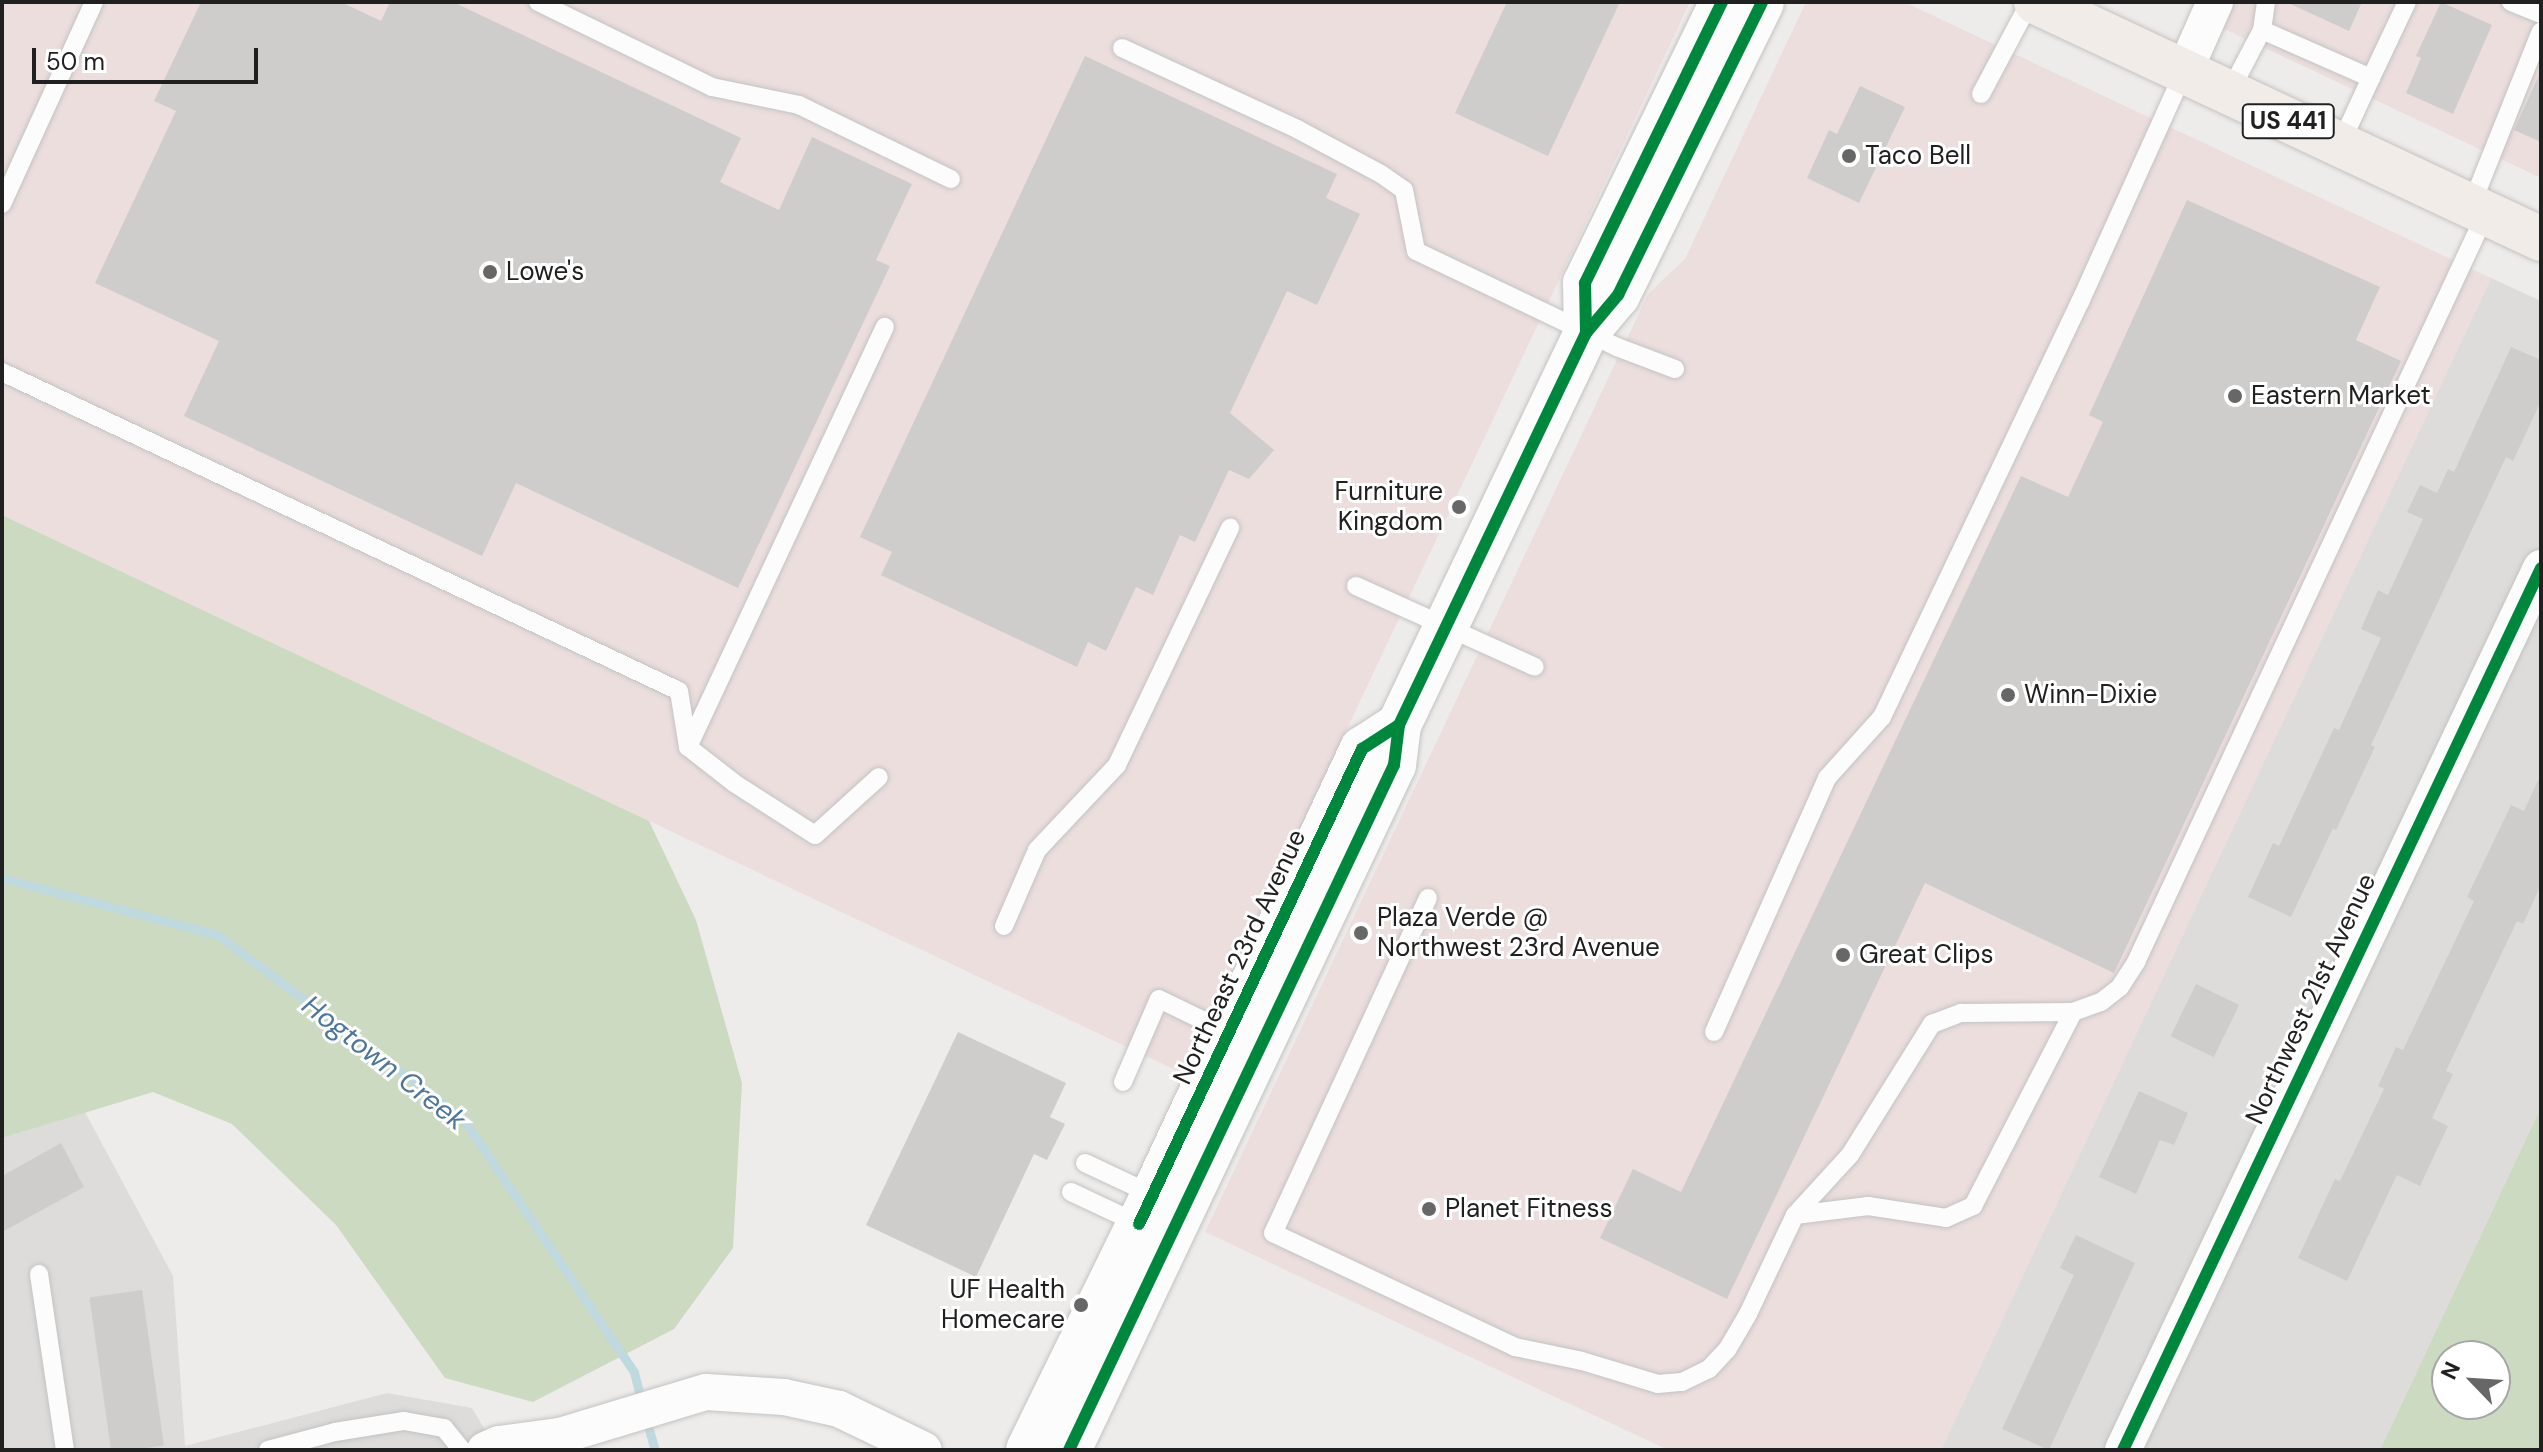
<!DOCTYPE html>
<html>
<head>
<meta charset="utf-8">
<style>
  body { margin:0 }
  #map { position:relative; width:2543px; height:1452px; overflow:hidden; background:#eeecea; font-family:"DM Sans",sans-serif }
  div>[style] { position:absolute }
  .residential>* { inset:0; background:#dddcdb }
  .commercial>* { inset:0; background:#ebdedd }
  .forest>* { inset:0; background:#cbdac1 }
  .stream>* { height:9px; margin:-4.5px; padding:0 4.5px; transform-origin:4.5px; border-radius:4.5px; background:#c0d9df }
  .building>* { inset:0; background:#cfcdcb; transform-origin:0 0 }
  .roads { filter:drop-shadow(0 0 2px #c4c3c2) drop-shadow(0 0 2px #c4c3c2) }
  .service>* { height:18px; margin:-9px; padding:0 9px; transform-origin:9px; border-radius:9px; background:#fcfcfc }
  .minor>* { height:36px; margin:-18px; padding:0 18px; transform-origin:18px; border-radius:18px; background:#fcfcfc }
  .tertiary>* { height:44px; margin:-22px; padding:0 22px; transform-origin:22px; border-radius:22px; background:#fcfcfc }
  .primary>* { height:44px; margin:-22px; padding:0 22px; transform-origin:22px; border-radius:22px; background:#f1ece7 }
  .cycleway>* { height:12px; margin:-6px; padding:0 6px; transform-origin:6px; border-radius:6px; background:#00873e }
  .dots>* { width:22px; height:22px; translate:-50% -50%; box-sizing:border-box; border:4px solid #fff; border-radius:50% }
  span { translate:-50% -50%; white-space:nowrap; text-align:center; line-height:1.15; -webkit-text-stroke:6px #fff; paint-order:stroke }
  .shield-label span { padding:2px 6px; background:#fff; border:2px solid; border-radius:6px; -webkit-text-stroke-width:0 }
  .shield-label { font-size:24px; color:#202020; font-weight:700 }
  .poi-label { font-size:26px; color:#202020 }
  .left { translate:0 -50%; text-align:left }
  .right { translate:-100% -50%; text-align:right }
  .street-label { font-size:26px; color:#202020 }
  .water-label { font-size:28px; color:#4d769a; font-style:italic }
  .frame { position:absolute; inset:0; border:4px solid #202020; pointer-events:none }
  .north { position:absolute; left:2431px; top:1340px; width:80px; height:80px; box-sizing:border-box; background:#fff; border:2px solid #a6a6a6; border-radius:50%; rotate:295deg; font-size:22px; font-weight:700; line-height:32px; text-align:center; color:#202020 }
  .north::after { content:''; display:block; margin:auto; width:28px; height:36px; background:#686767; clip-path:polygon(50% 0,100% 100%,50% 72%,0 100%) }
  .scale { position:absolute; left:32px; top:48px; width:226px; height:36px; box-sizing:border-box; border:4px solid #202020; border-top:0; padding-left:10px; font-size:24px; line-height:28px; white-space:nowrap; color:#202020; -webkit-text-stroke:6px #fff; paint-order:stroke }
</style>
</head>
<body>
<div id="map">
  <div class="residential">
    <i style="clip-path:polygon(2491px 278px,2541px 301px,2541px 1107px,2380px 1450px,1941px 1450px)"></i>
    <i style="clip-path:polygon(85px 1112px,173px 1276px,185px 1446px,387px 1393px,472px 1408px,497px 1450px,2px 1450px,2px 1138px)"></i>
  </div>
  <div class="commercial">
    <i style="clip-path:polygon(2px 2px,1690px 2px,1184px 1074px,2px 515px)"></i>
    <i style="clip-path:polygon(1806px 2px,1904px 2px,2491px 278px,1941px 1450px,1668px 1450px,1205px 1232px,1648px 294px,1685px 259px)"></i>
    <i style="clip-path:polygon(2230px 2px,2541px 2px,2541px 178px,2218px 26px)"></i>
  </div>
  <div class="forest">
    <i style="clip-path:polygon(2px 515px,649px 821px,696px 920px,742px 1083px,733px 1248px,674px 1329px,533px 1402px,445px 1378px,336px 1225px,232px 1124px,153px 1092px,2px 1138px)"></i>
    <i style="clip-path:polygon(evenodd,2541px 1107px,2541px 1450px,2380px 1450px,2541px 1107px,2447px 1356px,2495px 1356px,2495px 1404px,2447px 1404px,2447px 1356px)"></i>
  </div>
  <div class="stream">
    <i style="left:2px;top:878px;width:223px;rotate:14.8deg"></i>
    <i style="left:218px;top:935px;width:308px;rotate:36.9deg"></i>
    <i style="left:464px;top:1120px;width:304px;rotate:56deg"></i>
    <i style="left:634px;top:1372px;width:34px;rotate:76deg"></i>
    <i style="left:646px;top:1419px;width:32px;rotate:74deg"></i>
  </div>
  <div class="building">
    <i style="clip-path:polygon(201px 2px,341px 2px,381px 21px,390px 2px,453px 2px,741px 138px,720px 182px,779px 210px,812px 137px,912px 184px,876px 260px,890px 266px,738px 588px,516px 483px,482px 556px,184px 416px,219px 341px,95px 283px,176px 111px,154px 101px)"></i>
    <i style="clip-path:polygon(1507px 2px,1620px 2px,1548px 156px,1455px 113px)"></i>
    <i style="clip-path:polygon(2286px 2px,2362px 2px,2349px 31px)"></i>
    <i style="clip-path:polygon(2441px 2px,2492px 25px,2453px 114px,2406px 93px,2421px 58px,2416px 56px)"></i>
    <i style="clip-path:polygon(1085px 56px,1337px 174px,1326px 198px,1360px 214px,1317px 305px,1287px 291px,1230px 413px,1274px 450px,1249px 479px,1229px 470px,1195px 542px,1180px 535px,1153px 595px,1136px 587px,1106px 651px,1088px 642px,1077px 667px,881px 575px,892px 552px,860px 537px)"></i>
    <i style="clip-path:polygon(2541px 71px,2541px 142px,2514px 130px)"></i>
    <i style="clip-path:polygon(1860px 86px,1905px 107px,1859px 203px,1807px 178px,1829px 130px,1837px 134px)"></i>
    <i style="clip-path:polygon(2187px 200px,2380px 287px,2356px 340px,2401px 361px,2114px 973px,1925px 883px,1727px 1299px,1600px 1238px,1633px 1169px,1681px 1192px,2021px 476px,2068px 497px,2103px 422px,2089px 415px)"></i>
    <i style="clip-path:polygon(2511px 347px,2541px 360px,2541px 401px,2513px 461px,2506px 457px,2371px 745px,2375px 747px,2336px 830px,2333px 828px,2291px 917px,2248px 897px,2273px 843px,2279px 846px,2334px 728px,2339px 730px,2381px 638px,2361px 629px,2378px 590px,2388px 595px,2423px 519px,2407px 512px,2420px 485px,2437px 493px,2448px 469px,2454px 472px)"></i>
    <i style="clip-path:polygon(2541px 774px,2541px 885px,2523px 924px,2517px 921px,2446px 1071px,2453px 1074px,2432px 1118px,2448px 1126px,2420px 1186px,2397px 1175px,2347px 1281px,2298px 1258px,2335px 1179px,2340px 1181px,2384px 1089px,2378px 1086px,2396px 1047px,2403px 1050px,2474px 901px,2467px 897px,2511px 805px,2524px 811px)"></i>
    <i style="left:2196px;top:984px;width:48px;height:58px;rotate:26deg"></i>
    <i style="clip-path:polygon(958px 1032px,1066px 1083px,1050px 1117px,1065px 1124px,1047px 1160px,1034px 1154px,976px 1277px,866px 1225px)"></i>
    <i style="clip-path:polygon(2139px 1091px,2188px 1113px,2174px 1145px,2160px 1140px,2136px 1194px,2099px 1177px)"></i>
    <i style="clip-path:polygon(61px 1143px,84px 1187px,2px 1232px,2px 1176px)"></i>
    <i style="clip-path:polygon(2076px 1235px,2135px 1263px,2049px 1450px,2002px 1429px,2074px 1275px,2060px 1268px)"></i>
    <i style="left:142px;top:1290px;width:157px;height:53px;rotate:82deg"></i>
  </div>
  <div class="roads">
    <div class="service">
      <i style="left:538px;top:2px;width:194px;rotate:26deg"></i>
      <i style="left:712px;top:87px;width:89px;rotate:11.7deg"></i>
      <i style="left:799px;top:105px;width:169px;rotate:26deg"></i>
      <i style="left:2266px;top:2px;width:28px;rotate:98deg"></i>
      <i style="left:2262px;top:30px;width:119px;rotate:23.8deg"></i>
      <i style="left:2371px;top:78px;width:84px;rotate:-64.7deg"></i>
      <i style="left:2511px;top:2px;width:32px;rotate:22deg"></i>
      <i style="left:1122px;top:48px;width:193px;rotate:24.8deg"></i>
      <i style="left:1297px;top:129px;width:95px;rotate:28.2deg"></i>
      <i style="left:1381px;top:174px;width:28px;rotate:35deg"></i>
      <i style="left:1404px;top:190px;width:62px;rotate:78.9deg"></i>
      <i style="left:1416px;top:251px;width:223px;rotate:25.5deg"></i>
      <i style="left:1617px;top:347px;width:62px;rotate:20.8deg"></i>
      <i style="left:2229px;top:93px;width:71px;rotate:-62.4deg"></i>
      <i style="left:1981px;top:94px;width:104px;rotate:-62deg"></i>
      <i style="left:2340px;top:145px;width:74px;rotate:-65.2deg"></i>
      <i style="left:2px;top:204px;width:222px;rotate:-65.5deg"></i>
      <i style="left:2471px;top:206px;width:188px;rotate:-68.2deg"></i>
      <i style="left:2px;top:372px;width:748px;rotate:25.23deg"></i>
      <i style="left:679px;top:691px;width:57px;rotate:80.9deg"></i>
      <i style="left:688px;top:747px;width:58px;rotate:38deg"></i>
      <i style="left:734px;top:783px;width:96px;rotate:32.7deg"></i>
      <i style="left:815px;top:835px;width:86px;rotate:-42.2deg"></i>
      <i style="left:1356px;top:586px;width:196px;rotate:24.3deg"></i>
      <i style="left:688px;top:747px;width:464px;rotate:-64.9deg"></i>
      <i style="left:1428px;top:898px;width:369px;rotate:114.8deg"></i>
      <i style="left:1273px;top:1233px;width:268px;rotate:25.2deg"></i>
      <i style="left:1515px;top:1347px;width:68px;rotate:11.8deg"></i>
      <i style="left:1582px;top:1361px;width:79px;rotate:16.8deg"></i>
      <i style="left:1658px;top:1384px;width:24px;rotate:-5deg"></i>
      <i style="left:1682px;top:1382px;width:30px;rotate:-26deg"></i>
      <i style="left:1709px;top:1369px;width:26px;rotate:-47deg"></i>
      <i style="left:1727px;top:1350px;width:42px;rotate:-59.7deg"></i>
      <i style="left:1748px;top:1314px;width:110px;rotate:-64.6deg"></i>
      <i style="left:1795px;top:1215px;width:81px;rotate:-47.5deg"></i>
      <i style="left:1850px;top:1155px;width:155px;rotate:-58deg"></i>
      <i style="left:1932px;top:1024px;width:31px;rotate:-21deg"></i>
      <i style="left:1961px;top:1013px;width:112px;rotate:-0.5deg"></i>
      <i style="left:2073px;top:1012px;width:30px;rotate:-20deg"></i>
      <i style="left:2101px;top:1002px;width:24px;rotate:-38deg"></i>
      <i style="left:2120px;top:987px;width:30px;rotate:-57deg"></i>
      <i style="left:2136px;top:962px;width:827px;rotate:-64.95deg"></i>
      <i style="left:1004px;top:926px;width:83px;rotate:-66.5deg"></i>
      <i style="left:1037px;top:850px;width:117px;rotate:-46.7deg"></i>
      <i style="left:1117px;top:765px;width:263px;rotate:-64.5deg"></i>
      <i style="left:1714px;top:1032px;width:278px;rotate:-66deg"></i>
      <i style="left:1827px;top:778px;width:82px;rotate:-48deg"></i>
      <i style="left:1882px;top:717px;width:460px;rotate:-64.5deg"></i>
      <i style="left:2080px;top:302px;width:252px;rotate:-65.7deg"></i>
      <i style="left:1123px;top:1082px;width:90px;rotate:-66.6deg"></i>
      <i style="left:1159px;top:999px;width:78px;rotate:25.9deg"></i>
      <i style="left:1085px;top:1163px;width:75px;rotate:25.2deg"></i>
      <i style="left:1071px;top:1192px;width:75px;rotate:25.2deg"></i>
      <i style="left:1795px;top:1215px;width:74px;rotate:-7deg"></i>
      <i style="left:1868px;top:1206px;width:79px;rotate:8.7deg"></i>
      <i style="left:1946px;top:1218px;width:30px;rotate:-24deg"></i>
      <i style="left:1973px;top:1206px;width:218px;rotate:-62.7deg"></i>
      <i style="left:39px;top:1274px;width:178px;rotate:81.6deg"></i>
      <i style="left:268px;top:1450px;width:69px;rotate:-15deg"></i>
      <i style="left:335px;top:1432px;width:70px;rotate:-9.1deg"></i>
      <i style="left:404px;top:1421px;width:41px;rotate:9.9deg"></i>
      <i style="left:444px;top:1428px;width:28px;rotate:51deg"></i>
    </div>
    <div class="minor">
      <i style="left:2184px;top:72px;width:77px;rotate:-66.1deg"></i>
      <i style="left:485px;top:1450px;width:15px;rotate:-23deg"></i>
      <i style="left:499px;top:1444px;width:62px;rotate:-7.5deg"></i>
      <i style="left:560px;top:1436px;width:152px;rotate:-16.8deg"></i>
      <i style="left:706px;top:1392px;width:78px;rotate:3.7deg"></i>
      <i style="left:784px;top:1397px;width:56px;rotate:12.3deg"></i>
      <i style="left:839px;top:1409px;width:94px;rotate:25.8deg"></i>
      <i style="left:2123px;top:1450px;width:976px;rotate:-64.64deg"></i>
    </div>
    <div class="tertiary">
      <i style="left:1586px;top:333px;width:50px;rotate:-49.9deg"></i>
      <i style="left:1618px;top:295px;width:326px;rotate:-63.8deg"></i>
      <i style="left:1028px;top:1450px;width:284px;rotate:-63.9deg"></i>
      <i style="left:1153px;top:1195px;width:493px;rotate:-64.9deg"></i>
      <i style="left:1362px;top:749px;width:44px;rotate:-33deg"></i>
      <i style="left:1069px;top:1450px;width:758px;rotate:-64.62deg"></i>
      <i style="left:1394px;top:765px;width:40px;rotate:-82.9deg"></i>
      <i style="left:1399px;top:725px;width:434px;rotate:-64.5deg"></i>
      <i style="left:1586px;top:333px;width:50px;rotate:-91.1deg"></i>
      <i style="left:1585px;top:283px;width:313px;rotate:-64deg"></i>
    </div>
    <div class="primary">
      <i style="left:2036px;top:2px;width:558px;rotate:25.14deg"></i>
    </div>
  </div>
  <div class="cycleway">
    <i style="left:1586px;top:333px;width:50px;rotate:-49.9deg"></i>
    <i style="left:1618px;top:295px;width:326px;rotate:-63.8deg"></i>
    <i style="left:1139px;top:1224px;width:525px;rotate:-64.85deg"></i>
    <i style="left:1362px;top:749px;width:44px;rotate:-33deg"></i>
    <i style="left:1069px;top:1450px;width:758px;rotate:-64.62deg"></i>
    <i style="left:1394px;top:765px;width:40px;rotate:-82.9deg"></i>
    <i style="left:1399px;top:725px;width:434px;rotate:-64.5deg"></i>
    <i style="left:1586px;top:333px;width:50px;rotate:-91.1deg"></i>
    <i style="left:1585px;top:283px;width:313px;rotate:-64deg"></i>
    <i style="left:2123px;top:1450px;width:976px;rotate:-64.64deg"></i>
  </div>
  <div class="dots">
    <i style="left:1849px;top:156px;background:#686767"></i>
    <i style="left:490px;top:272px;background:#686767"></i>
    <i style="left:2235px;top:396px;background:#686767"></i>
    <i style="left:1459px;top:507px;background:#686767"></i>
    <i style="left:2008px;top:695px;background:#686767"></i>
    <i style="left:1361px;top:933px;background:#686767"></i>
    <i style="left:1843px;top:955px;background:#686767"></i>
    <i style="left:1429px;top:1209px;background:#686767"></i>
    <i style="left:1081px;top:1305px;background:#686767"></i>
  </div>
  <div class="shield-label">
    <span style="left:2288px;top:121px">US 441</span>
  </div>
  <div class="poi-label">
    <span class="left" style="left:1865px;top:156px">Taco Bell</span>
    <span class="left" style="left:506px;top:272px">Lowe's</span>
    <span class="left" style="left:2251px;top:396px">Eastern Market</span>
    <span class="right" style="left:1443px;top:507px">Furniture<br>Kingdom</span>
    <span class="left" style="left:2024px;top:695px">Winn-Dixie</span>
    <span class="left" style="left:1377px;top:933px">Plaza Verde @<br>Northwest 23rd Avenue</span>
    <span class="left" style="left:1859px;top:955px">Great Clips</span>
    <span class="left" style="left:1445px;top:1209px">Planet Fitness</span>
    <span class="right" style="left:1065px;top:1305px">UF Health<br>Homecare</span>
  </div>
  <div class="street-label">
    <span style="left:1240px;top:957px;rotate:-65deg">Northeast 23rd Avenue</span>
    <span style="left:2311px;top:999px;rotate:-65deg">Northwest 21st Avenue</span>
  </div>
  <div class="water-label">
    <span style="left:384px;top:1063px;rotate:38deg">Hogtown Creek</span>
  </div>
  <div class="frame"></div>
  <div class="north">N</div>
  <div class="scale">50 m</div>
</div>
</body>
</html>
